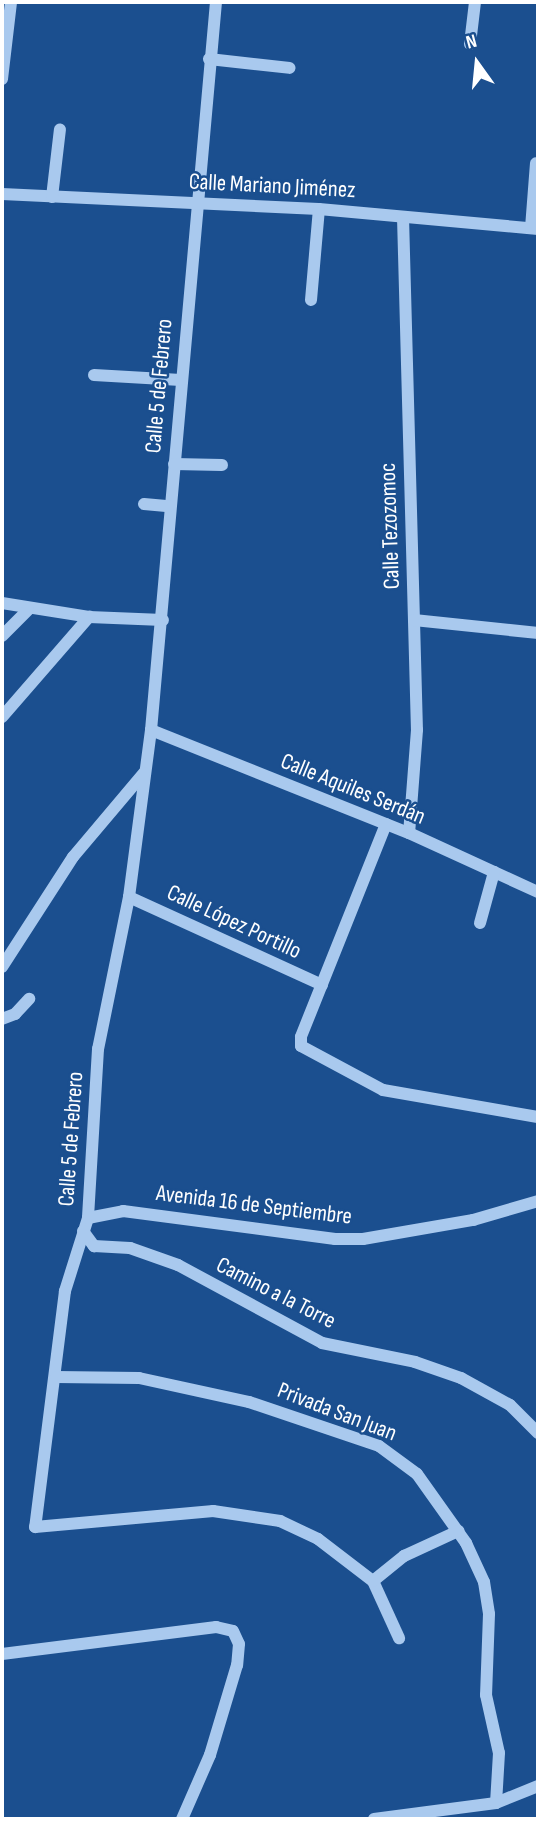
<!DOCTYPE html>
<html>
<head>
<meta charset="utf-8">
<style>
  body { margin:0 }
  #map { position:relative; width:540px; height:1821px; overflow:hidden; background:#1b4f8f; font-family:"Sofia Sans Condensed",sans-serif }
  div>[style] { position:absolute }
  .minor>* { height:12px; margin:-6px; padding:0 6px; transform-origin:6px; border-radius:6px; background:#a9c9ee }
  span { translate:-50% -50%; white-space:nowrap; text-align:center; line-height:1.15; -webkit-text-stroke:5px #1b4f8f; paint-order:stroke }
  .street-label { font-size:23px; color:#fff }
  .frame { position:absolute; inset:0; border:4px solid #fff; pointer-events:none }
  .north { position:absolute; left:442px; top:28px; width:70px; height:70px; -webkit-text-stroke:5px #1b4f8f; paint-order:stroke; rotate:345deg; font-size:19px; font-weight:700; line-height:28px; text-align:center; color:#fff }
  .north::after { content:''; display:block; margin:auto; width:24px; height:32px; background:#fff; clip-path:polygon(50% 0,100% 100%,50% 72%,0 100%) }
</style>
</head>
<body>
<div id="map">
  <div class="minor">
    <i style="left:216px;top:2px;width:731px;rotate:95.1deg"></i>
    <i style="left:151px;top:730px;width:168px;rotate:97.5deg"></i>
    <i style="left:129px;top:897px;width:155px;rotate:101.5deg"></i>
    <i style="left:98px;top:1049px;width:169px;rotate:93.4deg"></i>
    <i style="left:88px;top:1218px;width:77px;rotate:107.5deg"></i>
    <i style="left:65px;top:1291px;width:238px;rotate:97.2deg"></i>
    <i style="left:35px;top:1527px;width:179px;rotate:-5.1deg"></i>
    <i style="left:213px;top:1511px;width:68px;rotate:8.5deg"></i>
    <i style="left:280px;top:1521px;width:42px;rotate:25.3deg"></i>
    <i style="left:318px;top:1539px;width:69px;rotate:37.4deg"></i>
    <i style="left:373px;top:1581px;width:63px;rotate:65.5deg"></i>
    <i style="left:470px;top:44px;width:42px;rotate:-83.2deg"></i>
    <i style="left:209px;top:59px;width:81px;rotate:6.3deg"></i>
    <i style="left:2px;top:79px;width:78px;rotate:-83.3deg"></i>
    <i style="left:2px;top:194px;width:317px;rotate:2.7deg"></i>
    <i style="left:319px;top:209px;width:220px;rotate:5.2deg"></i>
    <i style="left:52px;top:197px;width:68px;rotate:-83.3deg"></i>
    <i style="left:403px;top:217px;width:513px;rotate:88.44deg"></i>
    <i style="left:417px;top:730px;width:103px;rotate:94.4deg"></i>
    <i style="left:531px;top:228px;width:65px;rotate:-85.6deg"></i>
    <i style="left:311px;top:300px;width:91px;rotate:-85deg"></i>
    <i style="left:94px;top:375px;width:87px;rotate:3.3deg"></i>
    <i style="left:174px;top:464px;width:48px;rotate:1.2deg"></i>
    <i style="left:144px;top:504px;width:25px;rotate:5deg"></i>
    <i style="left:2px;top:603px;width:88px;rotate:9.1deg"></i>
    <i style="left:89px;top:617px;width:74px;rotate:2.3deg"></i>
    <i style="left:414px;top:620px;width:125px;rotate:6deg"></i>
    <i style="left:2px;top:636px;width:37px;rotate:-45deg"></i>
    <i style="left:2px;top:717px;width:133px;rotate:-49deg"></i>
    <i style="left:151px;top:730px;width:278px;rotate:21.8deg"></i>
    <i style="left:409px;top:833px;width:142px;rotate:24.6deg"></i>
    <i style="left:386px;top:824px;width:229px;rotate:111.8deg"></i>
    <i style="left:301px;top:1037px;width:9px;rotate:90deg"></i>
    <i style="left:301px;top:1046px;width:93px;rotate:28.2deg"></i>
    <i style="left:383px;top:1090px;width:157px;rotate:9.9deg"></i>
    <i style="left:129px;top:897px;width:212px;rotate:24.5deg"></i>
    <i style="left:480px;top:923px;width:53px;rotate:-74.6deg"></i>
    <i style="left:2px;top:967px;width:131px;rotate:-57.2deg"></i>
    <i style="left:73px;top:857px;width:110px;rotate:-49.8deg"></i>
    <i style="left:2px;top:1019px;width:14px;rotate:-21deg"></i>
    <i style="left:15px;top:1014px;width:21px;rotate:-47deg"></i>
    <i style="left:88px;top:1218px;width:36px;rotate:-11deg"></i>
    <i style="left:123px;top:1211px;width:214px;rotate:7.5deg"></i>
    <i style="left:335px;top:1239px;width:28px"></i>
    <i style="left:363px;top:1239px;width:112px;rotate:-9.8deg"></i>
    <i style="left:473px;top:1220px;width:68px;rotate:-16.3deg"></i>
    <i style="left:83px;top:1231px;width:19px;rotate:54deg"></i>
    <i style="left:94px;top:1246px;width:36px;rotate:3deg"></i>
    <i style="left:130px;top:1248px;width:51px;rotate:19.5deg"></i>
    <i style="left:178px;top:1265px;width:164px;rotate:28.4deg"></i>
    <i style="left:322px;top:1343px;width:95px;rotate:11.5deg"></i>
    <i style="left:415px;top:1362px;width:49px;rotate:19.2deg"></i>
    <i style="left:461px;top:1378px;width:56px;rotate:28.9deg"></i>
    <i style="left:510px;top:1405px;width:40px;rotate:45deg"></i>
    <i style="left:56px;top:1377px;width:83px;rotate:0.7deg"></i>
    <i style="left:139px;top:1378px;width:113px;rotate:12.3deg"></i>
    <i style="left:249px;top:1402px;width:137px;rotate:18.7deg"></i>
    <i style="left:379px;top:1446px;width:47px;rotate:36.4deg"></i>
    <i style="left:417px;top:1474px;width:85px;rotate:54.6deg"></i>
    <i style="left:466px;top:1543px;width:43px;rotate:65.2deg"></i>
    <i style="left:484px;top:1582px;width:32px;rotate:81deg"></i>
    <i style="left:489px;top:1614px;width:81px;rotate:92.1deg"></i>
    <i style="left:486px;top:1695px;width:59px;rotate:77.4deg"></i>
    <i style="left:499px;top:1753px;width:50px;rotate:93.4deg"></i>
    <i style="left:373px;top:1581px;width:40px;rotate:-39deg"></i>
    <i style="left:404px;top:1556px;width:60px;rotate:-24.8deg"></i>
    <i style="left:2px;top:1654px;width:216px;rotate:-7.2deg"></i>
    <i style="left:216px;top:1627px;width:17px;rotate:13deg"></i>
    <i style="left:233px;top:1631px;width:14px;rotate:65deg"></i>
    <i style="left:239px;top:1644px;width:21px;rotate:95deg"></i>
    <i style="left:237px;top:1665px;width:94px;rotate:106.7deg"></i>
    <i style="left:210px;top:1755px;width:70px;rotate:113.6deg"></i>
    <i style="left:374px;top:1819px;width:123px;rotate:-7.5deg"></i>
    <i style="left:496px;top:1803px;width:45px;rotate:-22deg"></i>
  </div>
  <div class="street-label">
    <span style="left:272px;top:186px;rotate:3deg">Calle Mariano Jiménez</span>
    <span style="left:159px;top:386px;rotate:-85deg">Calle 5 de Febrero</span>
    <span style="left:390px;top:526px;rotate:-92deg">Calle Tezozomoc</span>
    <span style="left:353px;top:789px;rotate:22deg">Calle Aquiles Serdán</span>
    <span style="left:234px;top:922px;rotate:25deg">Calle López Portillo</span>
    <span style="left:71px;top:1139px;rotate:-86deg">Calle 5 de Febrero</span>
    <span style="left:254px;top:1205px;rotate:7deg">Avenida 16 de Septiembre</span>
    <span style="left:276px;top:1293px;rotate:27deg">Camino a la Torre</span>
    <span style="left:337px;top:1412px;rotate:21deg">Privada San Juan</span>
  </div>
  <div class="frame"></div>
  <div class="north">N</div>
</div>
</body>
</html>
